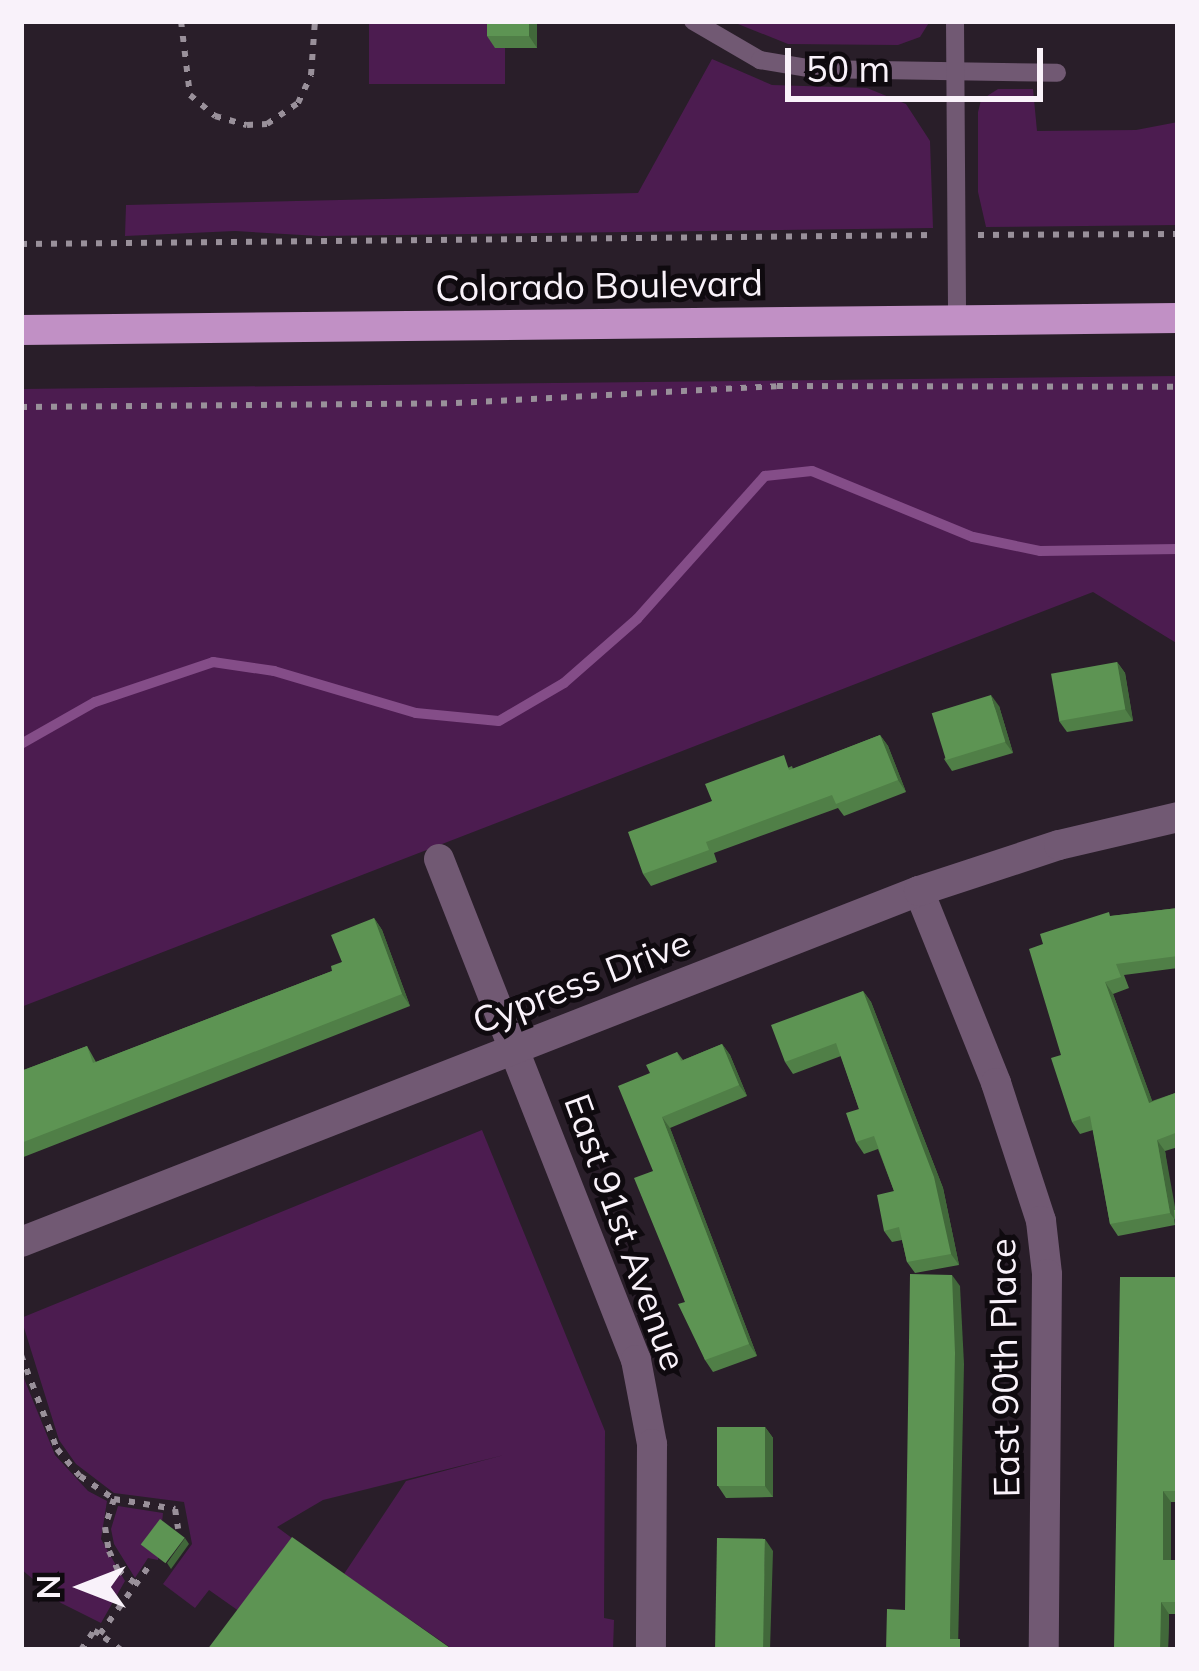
<!DOCTYPE html>
<html>
<head>
<meta charset="utf-8">
<style>
  body { margin:0 }
  #map { position:relative; width:1199px; height:1671px; overflow:hidden; background:#291e29; font-family:Mulish,sans-serif }
  div>[style] { position:absolute }
  .green>* { inset:0; background:#4c1c50; transform-origin:0 0 }
  .stream>* { height:10px; margin:-5px; padding:0 5px; transform-origin:5px; border-radius:5px; background:#844d88 }
  .path>* { height:6px; margin-top:-3px; transform-origin:0; background:repeating-linear-gradient(90deg,#99909a 0 6px,transparent 0 15px) }
  .lane>* { height:18px; margin:-9px; padding:0 9px; transform-origin:9px; border-radius:9px; background:#715973 }
  .street>* { height:30px; margin:-15px; padding:0 15px; transform-origin:15px; border-radius:15px; background:#715973 }
  .primary>* { height:30px; margin:-15px; padding:0 15px; transform-origin:15px; border-radius:15px; background:#c190c5 }
  .wall>* { inset:0; background:#507f47 }
  .shaded-wall>* { inset:0; background:#41683a }
  .building>* { inset:0; background:#5d9453; transform-origin:0 0 }
  span { translate:-50% -50%; white-space:nowrap; text-align:center; line-height:1.15; -webkit-text-stroke:10px #0f0a0f; paint-order:stroke }
  .street-label { font-size:36px; color:#f9f2fa }
  .frame { position:absolute; inset:0; border:24px solid #f9f2fa; pointer-events:none }
  .north { position:absolute; left:24px; top:1527px; width:120px; height:120px; -webkit-text-stroke:9px #0f0a0f; paint-order:stroke; rotate:270deg; font-size:33px; font-weight:700; line-height:48px; text-align:center; color:#f9f2fa }
  .north::after { content:''; display:block; margin:auto; width:42px; height:54px; background:#f9f2fa; clip-path:polygon(50% 0,100% 100%,50% 72%,0 100%) }
  .scale { position:absolute; left:785px; top:48px; width:258px; height:54px; box-sizing:border-box; border:6px solid #f9f2fa; border-top:0; padding-left:15px; font-size:36px; line-height:42px; white-space:nowrap; color:#f9f2fa; -webkit-text-stroke:9px #0f0a0f; paint-order:stroke }
</style>
</head>
<body>
<div id="map">
  <div class="green">
    <i style="left:369px;top:21px;width:136px;height:63px"></i>
    <i style="clip-path:polygon(930px 21px,920px 37px,898px 45px,788px 44px,733px 22px)"></i>
    <i style="clip-path:polygon(712px 59px,772px 85px,867px 88px,906px 104px,930px 141px,933px 228px,319px 236px,235px 231px,125px 236px,126px 205px,638px 193px)"></i>
    <i style="clip-path:polygon(998px 89px,1033px 89px,1037px 131px,1136px 130px,1178px 122px,1178px 225px,986px 227px,978px 192px,978px 112px,981px 100px)"></i>
    <i style="clip-path:polygon(1178px 376px,1178px 644px,1093px 592px,21px 1007px,21px 389px)"></i>
    <i style="clip-path:polygon(482px 1130px,605px 1431px,604px 1618px,614px 1620px,613px 1650px,454px 1650px,344px 1574px,406px 1481px,504px 1455px,323px 1500px,277px 1527px,304px 1547px,253px 1621px,209px 1590px,195px 1608px,163px 1584px,192px 1544px,184px 1502px,114px 1493px,76px 1464px,59px 1440px,21px 1318px)"></i>
    <i style="clip-path:polygon(21px 1371px,55px 1455px,88px 1491px,107px 1501px,101px 1539px,125px 1581px,101px 1623px,61px 1603px,21px 1569px)"></i>
    <i style="clip-path:polygon(118px 1506px,163px 1513px,158px 1560px,148px 1558px,135px 1578px,114px 1544px,111px 1529px)"></i>
  </div>
  <div class="stream">
    <i style="left:21px;top:744px;width:85px;rotate:-29.6deg"></i>
    <i style="left:95px;top:702px;width:125px;rotate:-18.7deg"></i>
    <i style="left:213px;top:662px;width:62px;rotate:8.4deg"></i>
    <i style="left:274px;top:671px;width:148px;rotate:16.5deg"></i>
    <i style="left:416px;top:713px;width:83px;rotate:5.5deg"></i>
    <i style="left:499px;top:721px;width:75px;rotate:-30.3deg"></i>
    <i style="left:564px;top:683px;width:97px;rotate:-41.2deg"></i>
    <i style="left:637px;top:619px;width:192px;rotate:-48.2deg"></i>
    <i style="left:765px;top:476px;width:47px;rotate:-6.1deg"></i>
    <i style="left:812px;top:471px;width:174px;rotate:22.3deg"></i>
    <i style="left:973px;top:537px;width:68px;rotate:11.8deg"></i>
    <i style="left:1040px;top:551px;width:138px;rotate:-0.8deg"></i>
  </div>
  <div class="path">
    <i style="left:181px;top:21px;width:75px;rotate:83.1deg"></i>
    <i style="left:190px;top:95px;width:33px;rotate:40deg"></i>
    <i style="left:215px;top:116px;width:33px;rotate:16deg"></i>
    <i style="left:247px;top:125px;width:20px;rotate:-3deg"></i>
    <i style="left:267px;top:124px;width:37px;rotate:-34deg"></i>
    <i style="left:298px;top:103px;width:31px;rotate:-65deg"></i>
    <i style="left:311px;top:75px;width:54px;rotate:-85.8deg"></i>
    <i style="left:978px;top:235px;width:200px;rotate:-0.3deg"></i>
    <i style="left:21px;top:244px;width:914px;rotate:-0.56deg"></i>
    <i style="left:21px;top:407px;width:435px;rotate:-0.5deg"></i>
    <i style="left:456px;top:403px;width:321px;rotate:-3deg"></i>
    <i style="left:777px;top:386px;width:401px;rotate:0.1deg"></i>
    <i style="left:21px;top:1355px;width:101px;rotate:69deg"></i>
    <i style="left:57px;top:1449px;width:35px;rotate:50deg"></i>
    <i style="left:80px;top:1476px;width:41px;rotate:34.1deg"></i>
    <i style="left:114px;top:1499px;width:62px;rotate:9.3deg"></i>
    <i style="left:175px;top:1509px;width:20px;rotate:81deg"></i>
    <i style="left:114px;top:1499px;width:29px;rotate:108deg"></i>
    <i style="left:105px;top:1527px;width:24px;rotate:81deg"></i>
    <i style="left:109px;top:1551px;width:21px;rotate:65deg"></i>
    <i style="left:118px;top:1570px;width:23px;rotate:38deg"></i>
    <i style="left:81px;top:1650px;width:23px;rotate:-56deg"></i>
    <i style="left:94px;top:1631px;width:7px;rotate:27deg"></i>
    <i style="left:121px;top:1650px;width:26px;rotate:-143deg"></i>
    <i style="left:100px;top:1634px;width:89px;rotate:-54.2deg"></i>
  </div>
  <div class="lane">
    <i style="left:693px;top:21px;width:78px;rotate:30.2deg"></i>
    <i style="left:760px;top:60px;width:55px;rotate:9.5deg"></i>
    <i style="left:814px;top:69px;width:243px;rotate:0.9deg"></i>
    <i style="left:955px;top:21px;width:299px;rotate:89.6deg"></i>
  </div>
  <div class="street">
    <i style="left:439px;top:859px;width:538px;rotate:68.53deg"></i>
    <i style="left:636px;top:1360px;width:86px;rotate:79.2deg"></i>
    <i style="left:652px;top:1444px;width:206px;rotate:90.3deg"></i>
    <i style="left:919px;top:891px;width:207px;rotate:68.1deg"></i>
    <i style="left:996px;top:1083px;width:145px;rotate:71.9deg"></i>
    <i style="left:1041px;top:1221px;width:53px;rotate:83.5deg"></i>
    <i style="left:1047px;top:1274px;width:376px;rotate:90.5deg"></i>
    <i style="left:21px;top:1242px;width:964px;rotate:-21.35deg"></i>
    <i style="left:919px;top:891px;width:147px;rotate:-18.2deg"></i>
    <i style="left:1059px;top:845px;width:122px;rotate:-13.2deg"></i>
  </div>
  <div class="primary">
    <i style="left:21px;top:330px;width:1157px;rotate:-0.59deg"></i>
  </div>
  <div class="wall">
    <i style="clip-path:polygon(537px 21px,537px 48px,495px 48px,487px 36px)"></i>
    <i style="clip-path:polygon(1117px 662px,1125px 673px,1133px 721px,1067px 732px,1059px 721px)"></i>
    <i style="clip-path:polygon(999px 706px,1013px 753px,952px 771px,944px 759px)"></i>
    <i style="clip-path:polygon(880px 735px,888px 746px,906px 792px,844px 816px,838px 808px,714px 853px,717px 862px,651px 886px,643px 874px,712px 801px,792px 766px,793px 769px)"></i>
    <i style="clip-path:polygon(1178px 908px,1178px 968px,1124px 975px,1129px 988px,1113px 994px,1152px 1101px,1178px 1092px,1178px 1147px,1165px 1151px,1175px 1225px,1118px 1236px,1110px 1224px,1093px 1130px,1080px 1134px,1072px 1122px,1111px 916px)"></i>
    <i style="clip-path:polygon(374px 918px,382px 930px,410px 1006px,21px 1158px,21px 1071px,87px 1046px,96px 1062px,332px 971px,342px 962px)"></i>
    <i style="clip-path:polygon(863px 991px,871px 1002px,943px 1188px,959px 1265px,915px 1273px,907px 1262px,902px 1240px,892px 1242px,884px 1231px,894px 1191px,878px 1149px,864px 1154px,856px 1142px,859px 1109px,841px 1056px,793px 1074px,785px 1062px)"></i>
    <i style="clip-path:polygon(722px 1044px,730px 1055px,747px 1096px,670px 1128px,757px 1356px,713px 1372px,705px 1360px,685px 1302px,650px 1073px,677px 1052px,683px 1060px)"></i>
    <i style="clip-path:polygon(1178px 1277px,1178px 1502px,1171px 1502px,1171px 1560px,1178px 1560px,1178px 1614px,1169px 1614px,1168px 1650px,1114px 1650px)"></i>
    <i style="clip-path:polygon(765px 1427px,773px 1438px,773px 1497px,726px 1498px,718px 1486px)"></i>
  </div>
  <div class="shaded-wall">
    <i style="clip-path:polygon(529px 21px,537px 21px,537px 48px,529px 36px)"></i>
    <i style="clip-path:polygon(1117px 662px,1125px 673px,1133px 721px,1125px 709px)"></i>
    <i style="clip-path:polygon(991px 695px,999px 706px,1013px 753px,1005px 742px)"></i>
    <i style="clip-path:polygon(880px 735px,888px 746px,906px 792px,898px 780px)"></i>
    <i style="clip-path:polygon(374px 918px,382px 930px,410px 1006px,402px 994px)"></i>
    <i style="clip-path:polygon(1105px 982px,1113px 994px,1157px 1114px,1149px 1103px)"></i>
    <i style="clip-path:polygon(863px 991px,871px 1002px,943px 1188px,959px 1265px,951px 1254px)"></i>
    <i style="clip-path:polygon(722px 1044px,730px 1055px,747px 1096px,739px 1085px)"></i>
    <i style="clip-path:polygon(662px 1117px,670px 1128px,757px 1356px,749px 1344px)"></i>
    <i style="clip-path:polygon(1157px 1140px,1165px 1151px,1178px 1224px,1170px 1213px)"></i>
    <i style="clip-path:polygon(952px 1275px,960px 1286px,964px 1364px,958px 1650px,950px 1639px)"></i>
    <i style="clip-path:polygon(765px 1427px,773px 1438px,773px 1497px,765px 1486px)"></i>
    <i style="clip-path:polygon(1163px 1491px,1171px 1502px,1171px 1571px,1163px 1560px)"></i>
    <i style="clip-path:polygon(185px 1538px,189px 1544px,171px 1569px,167px 1563px)"></i>
    <i style="clip-path:polygon(765px 1539px,773px 1551px,770px 1650px,762px 1650px)"></i>
    <i style="clip-path:polygon(1161px 1602px,1169px 1614px,1168px 1650px,1160px 1650px)"></i>
  </div>
  <div class="building">
    <i style="left:487px;top:21px;width:42px;height:15px"></i>
    <i style="left:1117px;top:662px;width:48px;height:67px;rotate:80deg"></i>
    <i style="left:991px;top:695px;width:49px;height:62px;rotate:73deg"></i>
    <i style="clip-path:polygon(880px 735px,898px 780px,836px 804px,832px 795px,706px 842px,709px 850px,643px 874px,628px 832px,712px 801px,705px 784px,784px 755px,789px 770px)"></i>
    <i style="clip-path:polygon(1178px 908px,1178px 956px,1116px 964px,1121px 977px,1105px 982px,1149px 1103px,1178px 1092px,1178px 1132px,1157px 1140px,1170px 1213px,1110px 1224px,1090px 1116px,1072px 1122px,1051px 1058px,1061px 1055px,1029px 949px,1043px 944px,1040px 934px,1109px 912px,1110px 916px)"></i>
    <i style="clip-path:polygon(374px 918px,402px 994px,21px 1143px,21px 1071px,87px 1046px,93px 1063px,332px 971px,331px 966px,342px 962px,331px 935px)"></i>
    <i style="clip-path:polygon(863px 991px,934px 1177px,951px 1254px,907px 1262px,899px 1227px,884px 1231px,877px 1195px,894px 1191px,874px 1136px,856px 1142px,846px 1113px,859px 1109px,836px 1043px,785px 1062px,771px 1025px)"></i>
    <i style="clip-path:polygon(722px 1044px,739px 1085px,662px 1117px,749px 1344px,705px 1360px,678px 1304px,685px 1302px,634px 1178px,653px 1171px,618px 1086px,650px 1073px,646px 1065px,677px 1052px,681px 1061px)"></i>
    <i style="clip-path:polygon(1174px 1210px,1178px 1210px,1178px 1260px)"></i>
    <i style="clip-path:polygon(910px 1274px,952px 1275px,955px 1353px,950px 1639px,960px 1639px,960px 1650px,886px 1650px,887px 1609px,905px 1610px)"></i>
    <i style="clip-path:polygon(1120px 1277px,1178px 1277px,1178px 1491px,1163px 1491px,1163px 1560px,1178px 1560px,1178px 1602px,1161px 1602px,1160px 1650px,1114px 1650px)"></i>
    <i style="left:717px;top:1427px;width:48px;height:59px"></i>
    <i style="left:160px;top:1519px;width:31px;height:32px;rotate:37deg"></i>
    <i style="clip-path:polygon(292px 1537px,453px 1650px,207px 1650px)"></i>
    <i style="left:717px;top:1538px;width:48px;height:112px;rotate:1deg"></i>
  </div>
  <div class="street-label">
    <span style="left:599px;top:285px;rotate:-1deg">Colorado Boulevard</span>
    <span style="left:581px;top:981px;rotate:-21deg">Cypress Drive</span>
    <span style="left:626px;top:1232px;rotate:70deg">East 91st Avenue</span>
    <span style="left:1004px;top:1368px;rotate:-91deg">East 90th Place</span>
  </div>
  <div class="frame"></div>
  <div class="north">N</div>
  <div class="scale">50 m</div>
</div>
</body>
</html>
